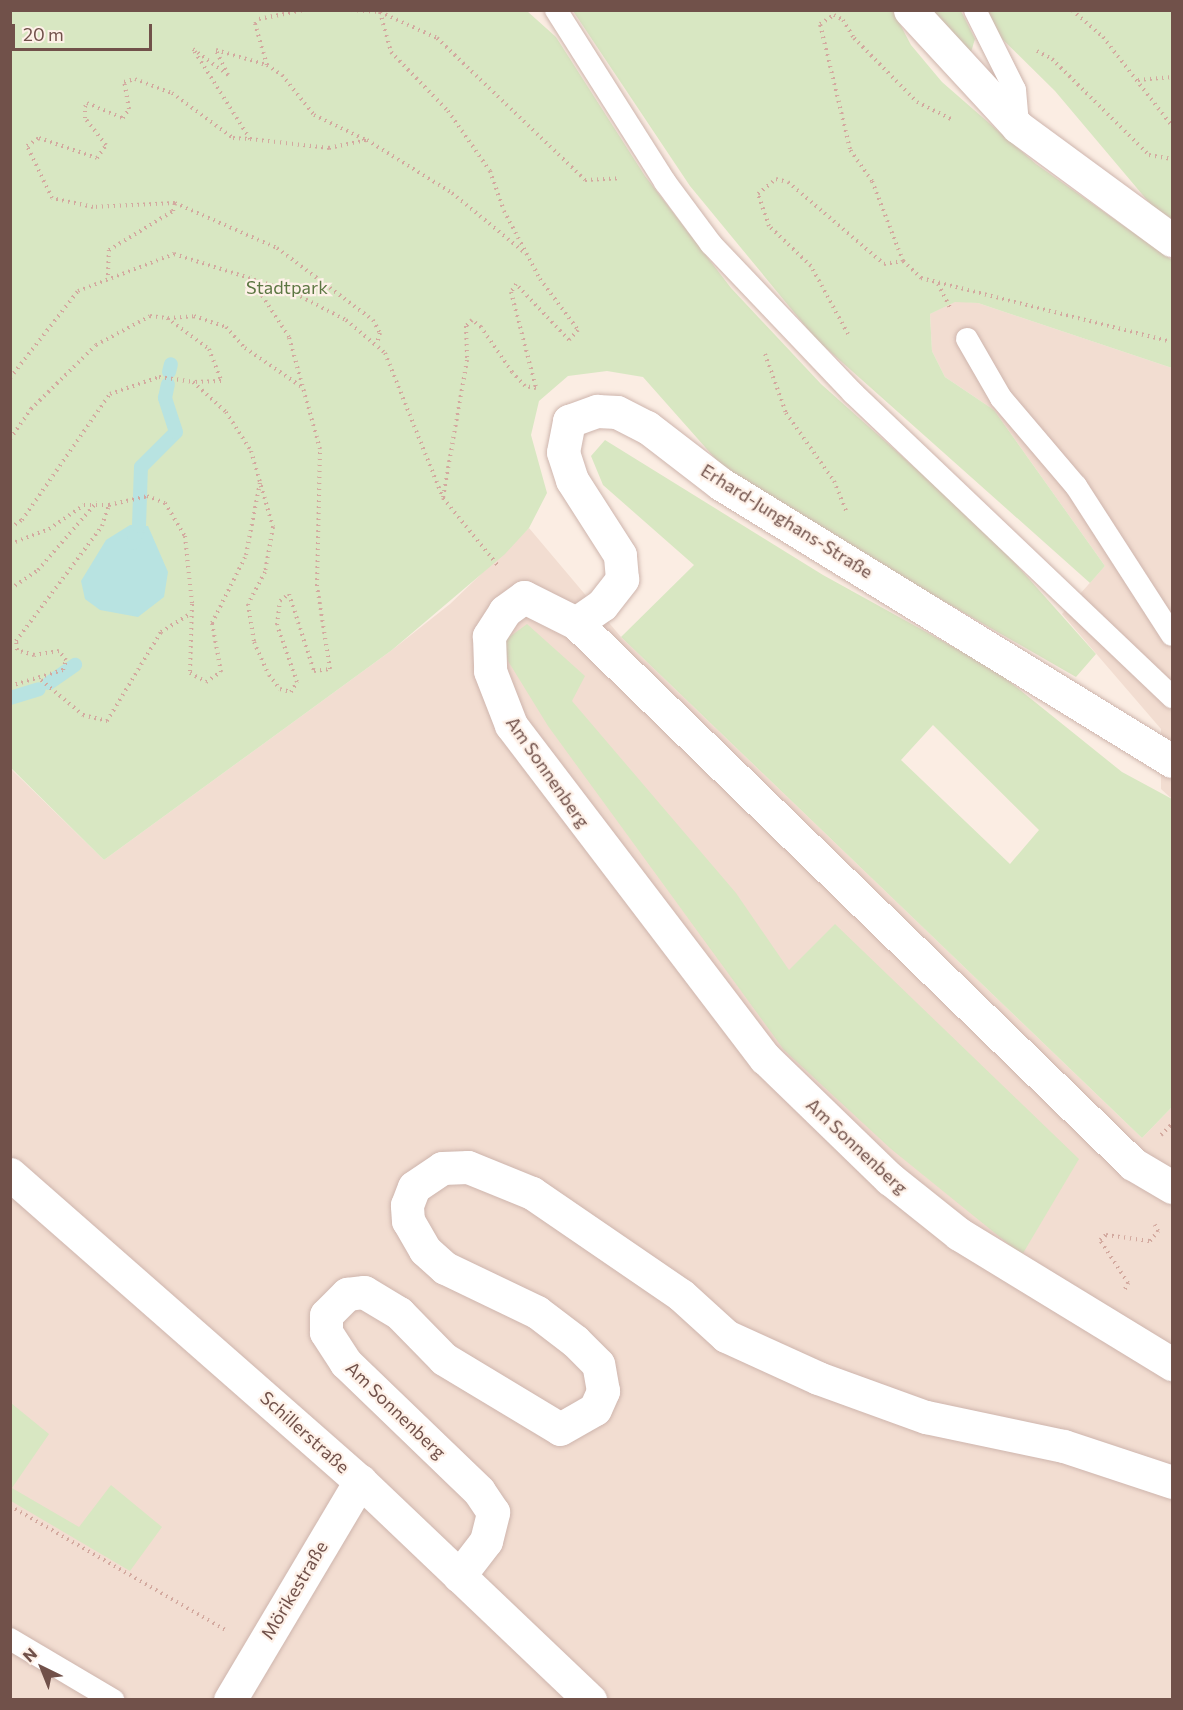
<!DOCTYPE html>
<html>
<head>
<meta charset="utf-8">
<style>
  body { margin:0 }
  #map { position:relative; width:1183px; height:1710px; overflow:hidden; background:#fbede3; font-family:Commissioner,sans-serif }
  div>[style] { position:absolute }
  .residential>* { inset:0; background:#f2ddd1 }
  .green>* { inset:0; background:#d8e7c2 }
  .water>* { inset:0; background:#b8e3e1 }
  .stream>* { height:14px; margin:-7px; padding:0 7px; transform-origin:7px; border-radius:7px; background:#b8e3e1 }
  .path>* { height:4px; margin-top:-2px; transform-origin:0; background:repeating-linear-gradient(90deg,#d3a99f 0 1.5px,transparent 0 6px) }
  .roads { filter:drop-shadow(0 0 2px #ceb5ad) drop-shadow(0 0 2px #ceb5ad) }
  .service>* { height:22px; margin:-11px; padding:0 11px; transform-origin:11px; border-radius:11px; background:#fff }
  .minor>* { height:33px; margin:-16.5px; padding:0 16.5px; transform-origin:16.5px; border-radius:16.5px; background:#fff }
  .secondary>* { height:33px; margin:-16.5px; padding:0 16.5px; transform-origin:16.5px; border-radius:16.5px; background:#fff }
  span { translate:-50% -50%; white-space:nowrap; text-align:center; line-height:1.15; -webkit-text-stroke:4.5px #fef1e8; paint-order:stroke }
  .park-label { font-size:18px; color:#5d7743 }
  .street-label { font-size:18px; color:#71514a }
  .frame { position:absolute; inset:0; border:12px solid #71514a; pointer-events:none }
  .north { position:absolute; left:12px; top:1638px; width:60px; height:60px; -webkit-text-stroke:4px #fef1e8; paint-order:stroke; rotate:317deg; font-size:16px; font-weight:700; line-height:24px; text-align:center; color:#71514a }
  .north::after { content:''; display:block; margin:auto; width:21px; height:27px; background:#71514a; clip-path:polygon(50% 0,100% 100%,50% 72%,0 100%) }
  .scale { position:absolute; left:12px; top:24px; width:140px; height:27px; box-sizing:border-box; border:3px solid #71514a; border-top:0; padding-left:8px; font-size:18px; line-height:21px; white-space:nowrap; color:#71514a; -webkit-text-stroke:4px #fef1e8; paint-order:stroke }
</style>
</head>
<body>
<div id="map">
  <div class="residential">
    <i style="clip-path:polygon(956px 301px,978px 303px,1172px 368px,1172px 799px,1161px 789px,1161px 729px,1062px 614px,1105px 566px,994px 410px,945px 377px,932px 351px,930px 314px)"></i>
    <i style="clip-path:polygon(529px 528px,621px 637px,1142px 1138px,1172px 1107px,1172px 1699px,11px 1699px,10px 768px,104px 860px,392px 650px,450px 604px)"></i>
  </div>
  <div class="green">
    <i style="clip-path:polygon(10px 11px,527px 11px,556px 37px,645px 176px,731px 288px,821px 384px,988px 533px,1096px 654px,1076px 677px,736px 482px,643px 377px,607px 371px,568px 376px,539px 401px,531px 435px,547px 493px,529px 528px,505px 554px,392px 650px,104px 860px,11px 768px)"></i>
    <i style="clip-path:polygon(573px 11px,893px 11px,911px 45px,942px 82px,1036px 164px,1172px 260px,1172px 368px,978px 303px,955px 302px,930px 314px,932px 351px,945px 377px,994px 410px,1105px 566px,1090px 583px,816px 339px,690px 186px)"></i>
    <i style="clip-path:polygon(930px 11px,961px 11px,975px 39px,971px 52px)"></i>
    <i style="clip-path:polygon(981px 11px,1172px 11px,1172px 219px,1152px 206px,1055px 91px,989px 26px)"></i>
    <i style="clip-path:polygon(evenodd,605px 440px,823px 575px,995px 670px,1122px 772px,1172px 799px,1172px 1107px,1142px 1138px,621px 637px,694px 565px,603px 485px,591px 456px,605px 440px,933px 725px,1039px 830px,1010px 864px,901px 760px,933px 725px)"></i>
    <i style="clip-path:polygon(527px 624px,585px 676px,572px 701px,736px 893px,789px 970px,835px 924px,1079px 1159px,1022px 1255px,891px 1149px,784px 1050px,548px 726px,508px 661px,504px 641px)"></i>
    <i style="clip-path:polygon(11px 1403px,49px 1434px,12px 1488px,79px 1527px,111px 1485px,162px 1527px,130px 1571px,11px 1501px)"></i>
  </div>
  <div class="water">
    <i style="clip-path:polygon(130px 525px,148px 526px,168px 572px,164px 597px,138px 617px,100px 610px,85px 599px,81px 581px,106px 540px)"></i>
  </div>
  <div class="stream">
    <i style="left:169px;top:372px;width:8px;rotate:-76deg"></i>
    <i style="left:133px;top:543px;width:18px;rotate:-71deg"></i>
    <i style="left:139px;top:526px;width:59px;rotate:-88.1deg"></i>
    <i style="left:141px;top:467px;width:49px;rotate:-45deg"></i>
    <i style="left:176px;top:432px;width:36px;rotate:-108deg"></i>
    <i style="left:165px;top:398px;width:14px;rotate:-78deg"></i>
    <i style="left:49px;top:683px;width:32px;rotate:-35deg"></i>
    <i style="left:10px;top:698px;width:30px;rotate:-17deg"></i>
  </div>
  <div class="path">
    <i style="left:351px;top:10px;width:29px;rotate:4deg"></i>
    <i style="left:380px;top:12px;width:63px;rotate:24.5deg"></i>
    <i style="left:437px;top:38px;width:205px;rotate:43.8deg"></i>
    <i style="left:585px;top:180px;width:35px;rotate:-3deg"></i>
    <i style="left:1072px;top:10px;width:41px;rotate:41.1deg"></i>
    <i style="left:1103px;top:37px;width:113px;rotate:52.2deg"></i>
    <i style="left:380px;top:12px;width:41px;rotate:74.6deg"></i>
    <i style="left:391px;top:52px;width:82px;rotate:46deg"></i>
    <i style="left:448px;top:111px;width:73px;rotate:55deg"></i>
    <i style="left:490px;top:171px;width:42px;rotate:70.7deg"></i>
    <i style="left:504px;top:211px;width:77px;rotate:62.1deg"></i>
    <i style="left:540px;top:279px;width:64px;rotate:53.3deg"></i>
    <i style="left:578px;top:330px;width:13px;rotate:132deg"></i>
    <i style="left:569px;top:340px;width:77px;rotate:-133.4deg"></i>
    <i style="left:516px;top:284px;width:9px;rotate:122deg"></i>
    <i style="left:511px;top:292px;width:99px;rotate:75.4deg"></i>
    <i style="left:536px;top:388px;width:11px;rotate:-170deg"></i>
    <i style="left:525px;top:386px;width:19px;rotate:-133deg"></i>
    <i style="left:512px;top:372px;width:55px;rotate:-124.6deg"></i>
    <i style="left:481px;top:327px;width:11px;rotate:-142deg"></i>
    <i style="left:472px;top:320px;width:8px;rotate:135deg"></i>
    <i style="left:466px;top:326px;width:34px;rotate:88deg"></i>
    <i style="left:467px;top:360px;width:140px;rotate:99.9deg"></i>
    <i style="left:1037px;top:51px;width:17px;rotate:28deg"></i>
    <i style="left:1052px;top:59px;width:136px;rotate:44.7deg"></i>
    <i style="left:1149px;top:155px;width:23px;rotate:10deg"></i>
    <i style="left:267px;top:65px;width:18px;rotate:34deg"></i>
    <i style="left:282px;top:75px;width:51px;rotate:51.3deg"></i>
    <i style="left:314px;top:115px;width:58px;rotate:25.7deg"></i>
    <i style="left:1138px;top:80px;width:34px;rotate:-5deg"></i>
    <i style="left:250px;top:139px;width:80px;rotate:6.5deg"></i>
    <i style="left:329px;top:148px;width:39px;rotate:-12deg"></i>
    <i style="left:367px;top:140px;width:100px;rotate:31.9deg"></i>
    <i style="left:452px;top:193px;width:94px;rotate:39.4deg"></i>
    <i style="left:175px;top:203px;width:111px;rotate:23.8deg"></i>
    <i style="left:277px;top:248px;width:120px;rotate:36.9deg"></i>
    <i style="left:373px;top:320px;width:15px;rotate:62deg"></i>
    <i style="left:380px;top:333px;width:10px;rotate:107deg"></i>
    <i style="left:903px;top:261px;width:25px;rotate:43deg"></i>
    <i style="left:921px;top:278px;width:259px;rotate:14.3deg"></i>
    <i style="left:108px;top:275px;width:25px;rotate:-88deg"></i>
    <i style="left:109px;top:250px;width:75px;rotate:-31.4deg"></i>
    <i style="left:173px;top:211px;width:8px;rotate:-76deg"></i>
    <i style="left:175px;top:203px;width:82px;rotate:177.2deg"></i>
    <i style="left:93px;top:207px;width:42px;rotate:-167.6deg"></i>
    <i style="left:52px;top:198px;width:58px;rotate:-115.7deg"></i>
    <i style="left:27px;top:146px;width:14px;rotate:-34deg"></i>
    <i style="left:39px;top:138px;width:61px;rotate:19deg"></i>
    <i style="left:97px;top:158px;width:16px;rotate:-55deg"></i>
    <i style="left:106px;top:145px;width:34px;rotate:-128deg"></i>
    <i style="left:85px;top:118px;width:11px;rotate:-90deg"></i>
    <i style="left:85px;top:107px;width:4px;rotate:-63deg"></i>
    <i style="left:87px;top:103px;width:39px;rotate:23deg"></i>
    <i style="left:123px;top:118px;width:11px;rotate:-56deg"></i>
    <i style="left:129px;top:109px;width:27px;rotate:-100deg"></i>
    <i style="left:124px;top:82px;width:11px;rotate:-15deg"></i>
    <i style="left:135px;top:79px;width:40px;rotate:21deg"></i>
    <i style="left:172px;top:93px;width:76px;rotate:36.4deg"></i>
    <i style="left:233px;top:138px;width:17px;rotate:3deg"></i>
    <i style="left:250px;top:139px;width:107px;rotate:-122.3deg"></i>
    <i style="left:193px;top:49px;width:44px;rotate:36.6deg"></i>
    <i style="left:228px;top:75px;width:28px;rotate:-116deg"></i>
    <i style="left:216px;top:50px;width:53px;rotate:16.4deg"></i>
    <i style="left:267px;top:65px;width:43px;rotate:-106.3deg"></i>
    <i style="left:255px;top:24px;width:6px;rotate:-51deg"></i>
    <i style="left:259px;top:19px;width:46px;rotate:-11.3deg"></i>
    <i style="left:938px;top:284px;width:28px;rotate:63deg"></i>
    <i style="left:168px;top:318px;width:26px;rotate:-4deg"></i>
    <i style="left:194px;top:316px;width:34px;rotate:19deg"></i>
    <i style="left:226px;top:327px;width:28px;rotate:48deg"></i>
    <i style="left:245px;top:348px;width:69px;rotate:34.4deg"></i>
    <i style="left:848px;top:334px;width:77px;rotate:-118.6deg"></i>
    <i style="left:811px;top:266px;width:58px;rotate:-136.4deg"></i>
    <i style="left:769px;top:226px;width:34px;rotate:-109deg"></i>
    <i style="left:758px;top:194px;width:23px;rotate:-40deg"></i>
    <i style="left:776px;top:179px;width:12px;rotate:14deg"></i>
    <i style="left:788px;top:182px;width:126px;rotate:40.5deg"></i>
    <i style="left:884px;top:264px;width:19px;rotate:-9deg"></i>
    <i style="left:903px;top:261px;width:86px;rotate:-111.2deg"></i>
    <i style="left:872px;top:181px;width:39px;rotate:-125deg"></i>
    <i style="left:850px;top:149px;width:129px;rotate:-103.5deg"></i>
    <i style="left:820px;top:24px;width:17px;rotate:-33deg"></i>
    <i style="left:834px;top:15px;width:10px;rotate:29deg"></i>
    <i style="left:843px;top:20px;width:21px;rotate:59deg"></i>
    <i style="left:854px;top:38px;width:90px;rotate:45.5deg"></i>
    <i style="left:917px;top:102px;width:40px;rotate:26.6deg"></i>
    <i style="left:765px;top:354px;width:63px;rotate:70.4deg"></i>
    <i style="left:786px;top:413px;width:83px;rotate:54.8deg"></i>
    <i style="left:834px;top:481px;width:32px;rotate:68deg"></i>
    <i style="left:10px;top:378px;width:110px;rotate:-52deg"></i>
    <i style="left:78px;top:291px;width:103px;rotate:-21.1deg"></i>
    <i style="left:174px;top:254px;width:122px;rotate:17.7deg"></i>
    <i style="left:290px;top:291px;width:63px;rotate:27.4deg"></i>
    <i style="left:346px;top:320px;width:51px;rotate:40.2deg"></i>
    <i style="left:385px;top:353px;width:156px;rotate:68.2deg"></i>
    <i style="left:443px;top:498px;width:89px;rotate:50.9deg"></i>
    <i style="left:10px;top:439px;width:37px;rotate:-55deg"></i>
    <i style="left:31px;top:409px;width:91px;rotate:-44.6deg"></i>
    <i style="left:96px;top:345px;width:61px;rotate:-28.2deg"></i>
    <i style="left:150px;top:316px;width:17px;rotate:7deg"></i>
    <i style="left:167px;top:318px;width:52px;rotate:36.4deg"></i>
    <i style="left:209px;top:349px;width:34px;rotate:69deg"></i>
    <i style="left:221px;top:381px;width:28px;rotate:178deg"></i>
    <i style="left:10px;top:528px;width:14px;rotate:-34deg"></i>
    <i style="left:22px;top:520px;width:154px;rotate:-55.1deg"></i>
    <i style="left:110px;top:394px;width:52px;rotate:-19.1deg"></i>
    <i style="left:159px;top:377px;width:34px;rotate:8deg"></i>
    <i style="left:193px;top:382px;width:45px;rotate:42.3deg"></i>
    <i style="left:226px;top:412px;width:46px;rotate:57.3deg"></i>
    <i style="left:251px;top:451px;width:79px;rotate:73.9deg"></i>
    <i style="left:273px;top:527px;width:46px;rotate:100.1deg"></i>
    <i style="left:265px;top:572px;width:36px;rotate:118deg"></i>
    <i style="left:248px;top:604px;width:38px;rotate:81deg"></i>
    <i style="left:254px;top:642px;width:36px;rotate:66deg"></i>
    <i style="left:269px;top:675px;width:18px;rotate:52deg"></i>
    <i style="left:280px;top:689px;width:11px;rotate:15deg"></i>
    <i style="left:291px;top:692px;width:12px;rotate:-59deg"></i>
    <i style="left:297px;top:682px;width:60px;rotate:-109.3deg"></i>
    <i style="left:277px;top:625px;width:24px;rotate:-83deg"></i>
    <i style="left:280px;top:601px;width:11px;rotate:-38deg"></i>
    <i style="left:289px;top:594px;width:81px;rotate:72deg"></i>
    <i style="left:314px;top:671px;width:16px;rotate:-7deg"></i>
    <i style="left:330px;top:669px;width:84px;rotate:-98.9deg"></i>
    <i style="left:317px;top:586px;width:137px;rotate:-88.7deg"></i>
    <i style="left:320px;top:449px;width:116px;rotate:-105.5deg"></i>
    <i style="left:289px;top:337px;width:72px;rotate:-123deg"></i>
    <i style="left:10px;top:544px;width:42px;rotate:-21deg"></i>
    <i style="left:49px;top:529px;width:42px;rotate:-34.4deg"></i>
    <i style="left:84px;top:505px;width:25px"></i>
    <i style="left:10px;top:589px;width:34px;rotate:-34deg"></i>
    <i style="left:38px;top:570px;width:90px;rotate:-49.1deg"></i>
    <i style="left:41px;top:680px;width:55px;rotate:39.8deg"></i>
    <i style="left:83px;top:715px;width:25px;rotate:14deg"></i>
    <i style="left:107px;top:721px;width:104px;rotate:-58.8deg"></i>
    <i style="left:161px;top:632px;width:34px;rotate:-32deg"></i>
    <i style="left:10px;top:686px;width:55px;rotate:-16.8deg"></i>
    <i style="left:63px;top:670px;width:10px;rotate:-73deg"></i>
    <i style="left:66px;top:660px;width:11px;rotate:-128deg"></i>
    <i style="left:59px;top:651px;width:25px;rotate:171deg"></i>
    <i style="left:34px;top:655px;width:18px;rotate:-164deg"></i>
    <i style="left:17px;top:650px;width:9px;rotate:-96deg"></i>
    <i style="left:16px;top:641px;width:144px;rotate:-53.2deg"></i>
    <i style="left:102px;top:526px;width:22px;rotate:-72deg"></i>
    <i style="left:109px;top:505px;width:39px;rotate:-13deg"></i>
    <i style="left:147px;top:496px;width:19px;rotate:21deg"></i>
    <i style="left:165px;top:503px;width:39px;rotate:59deg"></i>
    <i style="left:185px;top:536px;width:68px;rotate:84.1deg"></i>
    <i style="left:192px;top:604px;width:69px;rotate:91.7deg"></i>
    <i style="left:190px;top:673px;width:18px;rotate:29deg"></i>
    <i style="left:206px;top:682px;width:18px;rotate:-34deg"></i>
    <i style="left:221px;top:672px;width:50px;rotate:-100.4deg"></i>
    <i style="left:212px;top:623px;width:76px;rotate:-63.4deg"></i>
    <i style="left:246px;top:555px;width:74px;rotate:-79.1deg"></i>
    <i style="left:1161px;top:1135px;width:16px;rotate:-45deg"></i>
    <i style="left:1125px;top:1289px;width:7px;rotate:-63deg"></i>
    <i style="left:1128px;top:1283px;width:51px;rotate:-123.1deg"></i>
    <i style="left:1100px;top:1240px;width:8px;rotate:-40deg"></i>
    <i style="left:1106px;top:1235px;width:44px;rotate:7.8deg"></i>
    <i style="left:1150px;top:1241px;width:13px;rotate:-51deg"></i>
    <i style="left:1158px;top:1231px;width:7px;rotate:-117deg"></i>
    <i style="left:10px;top:1506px;width:249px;rotate:29.9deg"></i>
  </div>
  <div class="roads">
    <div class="service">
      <i style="left:556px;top:10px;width:204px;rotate:57.6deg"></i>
      <i style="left:665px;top:182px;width:77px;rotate:53.4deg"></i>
      <i style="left:711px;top:244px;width:206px;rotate:46.4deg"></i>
      <i style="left:853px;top:393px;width:441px;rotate:43.6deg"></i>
      <i style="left:975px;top:10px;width:89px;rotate:63.4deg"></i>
      <i style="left:1015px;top:90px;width:37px;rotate:85deg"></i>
      <i style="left:967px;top:339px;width:68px;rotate:60deg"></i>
      <i style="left:1001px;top:398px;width:116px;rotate:49.6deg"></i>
      <i style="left:1076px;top:486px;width:177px;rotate:57.2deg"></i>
      <i style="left:10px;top:1639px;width:120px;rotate:30.6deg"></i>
    </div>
    <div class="minor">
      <i style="left:910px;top:10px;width:159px;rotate:47.3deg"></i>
      <i style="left:1018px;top:127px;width:191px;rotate:36.3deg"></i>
      <i style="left:576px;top:623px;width:32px;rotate:-35deg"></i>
      <i style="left:602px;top:605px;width:33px;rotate:-52deg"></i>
      <i style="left:622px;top:579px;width:24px;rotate:-95deg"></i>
      <i style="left:620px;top:555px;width:89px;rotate:-122.6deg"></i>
      <i style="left:572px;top:480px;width:29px;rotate:-108deg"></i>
      <i style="left:563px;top:452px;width:32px;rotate:-79deg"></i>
      <i style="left:569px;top:421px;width:30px;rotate:-20deg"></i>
      <i style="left:597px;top:411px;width:20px;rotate:3deg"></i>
      <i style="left:617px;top:412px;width:34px;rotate:27deg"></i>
      <i style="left:647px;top:427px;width:93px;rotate:37.6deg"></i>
      <i style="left:721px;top:484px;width:529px;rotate:31.56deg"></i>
      <i style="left:1172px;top:1187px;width:45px;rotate:-149.5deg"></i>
      <i style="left:1133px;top:1164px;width:776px;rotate:-135.83deg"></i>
      <i style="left:576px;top:623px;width:58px;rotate:-153.4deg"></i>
      <i style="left:524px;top:597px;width:24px;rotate:144deg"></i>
      <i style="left:505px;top:611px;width:30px;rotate:123deg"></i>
      <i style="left:489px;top:636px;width:35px;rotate:88deg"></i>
      <i style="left:490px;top:671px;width:58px;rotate:68.7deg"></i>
      <i style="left:511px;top:725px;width:419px;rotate:52.7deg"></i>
      <i style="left:765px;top:1058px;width:174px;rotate:44.1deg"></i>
      <i style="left:890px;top:1179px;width:88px;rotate:38.6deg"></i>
      <i style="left:959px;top:1234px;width:250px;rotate:31.4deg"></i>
      <i style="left:459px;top:1576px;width:44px;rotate:-52.4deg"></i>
      <i style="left:486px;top:1541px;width:30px;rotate:-76deg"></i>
      <i style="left:493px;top:1512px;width:25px;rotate:-124deg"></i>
      <i style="left:479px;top:1491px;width:185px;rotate:-136.1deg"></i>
      <i style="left:346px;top:1363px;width:37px;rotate:-123deg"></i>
      <i style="left:326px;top:1332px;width:17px;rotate:-90deg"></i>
      <i style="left:326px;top:1315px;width:30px;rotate:-45deg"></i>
      <i style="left:347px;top:1294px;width:17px;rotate:-7deg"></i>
      <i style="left:364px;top:1292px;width:41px;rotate:31deg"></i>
      <i style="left:399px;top:1313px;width:64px;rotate:45.6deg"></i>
      <i style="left:444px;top:1359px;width:135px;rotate:31.1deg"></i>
      <i style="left:560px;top:1429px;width:40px;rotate:-29.7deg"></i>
      <i style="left:595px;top:1409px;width:20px;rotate:-66deg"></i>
      <i style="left:603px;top:1391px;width:27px;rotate:-100deg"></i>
      <i style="left:598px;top:1364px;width:33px;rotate:-135deg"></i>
      <i style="left:575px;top:1341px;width:48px;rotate:-142.7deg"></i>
      <i style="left:537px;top:1312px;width:102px;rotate:-154.4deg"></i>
      <i style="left:445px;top:1268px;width:27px;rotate:-138deg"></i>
      <i style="left:425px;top:1250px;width:34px;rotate:-120deg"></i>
      <i style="left:408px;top:1221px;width:16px;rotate:-94deg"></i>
      <i style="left:407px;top:1205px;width:19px;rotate:-69deg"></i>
      <i style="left:414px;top:1187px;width:34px;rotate:-34deg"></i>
      <i style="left:442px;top:1168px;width:26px;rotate:-2deg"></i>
      <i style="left:468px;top:1167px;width:69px;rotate:22.1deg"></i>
      <i style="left:532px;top:1193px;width:181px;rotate:34.4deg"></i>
      <i style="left:681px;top:1295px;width:61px;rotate:42.3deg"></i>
      <i style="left:726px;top:1336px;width:101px;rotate:24.5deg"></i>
      <i style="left:818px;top:1378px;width:115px;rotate:19.9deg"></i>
      <i style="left:926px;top:1417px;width:141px;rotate:11.9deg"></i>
      <i style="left:1064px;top:1446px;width:114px;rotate:18.4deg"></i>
      <i style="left:230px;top:1700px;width:255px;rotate:-59.3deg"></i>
    </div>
    <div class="secondary">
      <i style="left:10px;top:1174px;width:466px;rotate:41.3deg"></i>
      <i style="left:360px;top:1481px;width:318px;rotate:43.6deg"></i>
    </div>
  </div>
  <div class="park-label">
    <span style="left:287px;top:287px">Stadtpark</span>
  </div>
  <div class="street-label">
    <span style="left:787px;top:521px;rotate:32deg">Erhard-Junghans-Straße</span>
    <span style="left:548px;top:772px;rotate:55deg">Am Sonnenberg</span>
    <span style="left:857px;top:1146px;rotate:43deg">Am Sonnenberg</span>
    <span style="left:396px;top:1410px;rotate:44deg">Am Sonnenberg</span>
    <span style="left:305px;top:1432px;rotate:42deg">Schillerstraße</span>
    <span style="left:294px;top:1590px;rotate:-59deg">Mörikestraße</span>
  </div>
  <div class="frame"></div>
  <div class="north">N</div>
  <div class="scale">20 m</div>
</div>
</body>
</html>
